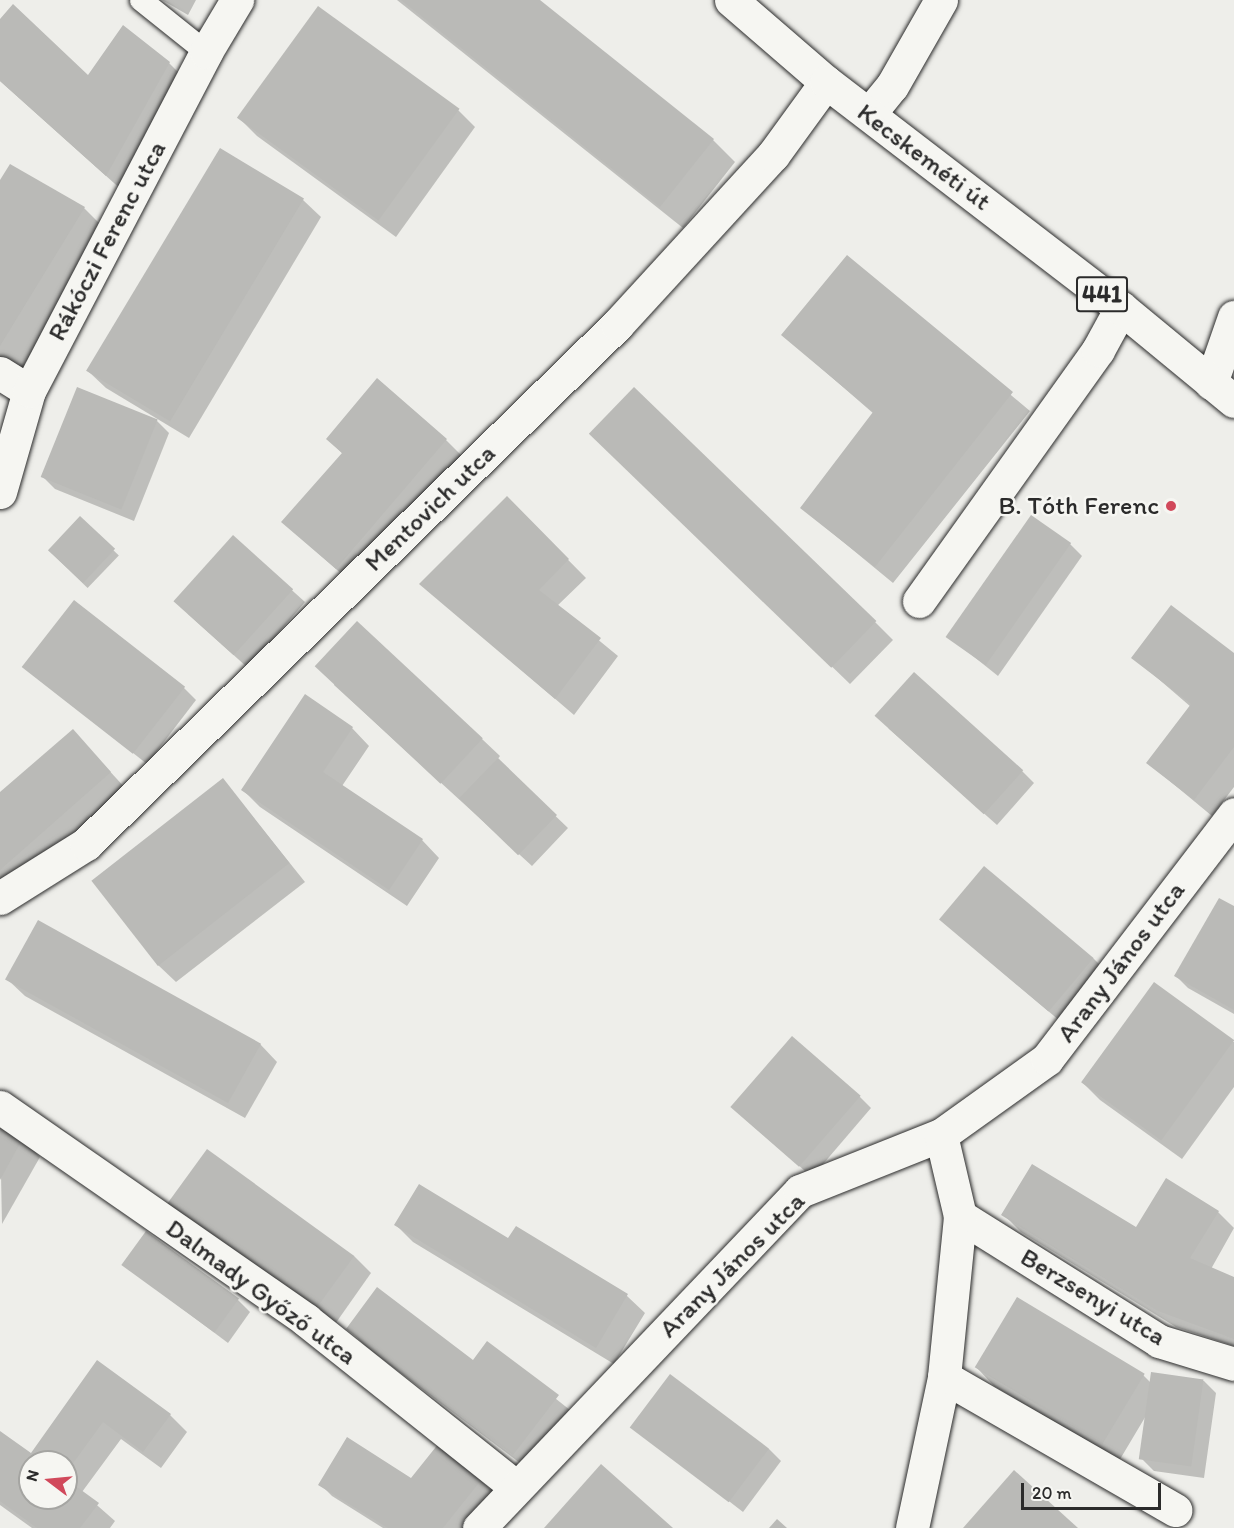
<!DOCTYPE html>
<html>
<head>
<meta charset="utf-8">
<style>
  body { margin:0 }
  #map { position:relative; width:1234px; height:1528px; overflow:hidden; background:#eeeeea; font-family:Itim,sans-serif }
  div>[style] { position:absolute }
  .shadow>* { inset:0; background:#0003; transform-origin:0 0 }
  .building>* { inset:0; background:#babab7; transform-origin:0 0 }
  .roads { filter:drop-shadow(0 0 2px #2b2b2b) drop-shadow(0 0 2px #2b2b2b) }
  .service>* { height:22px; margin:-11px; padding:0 11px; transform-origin:11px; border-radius:11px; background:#f6f6f2 }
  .minor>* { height:33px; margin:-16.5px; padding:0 16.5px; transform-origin:16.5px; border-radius:16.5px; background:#f6f6f2 }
  .primary>* { height:33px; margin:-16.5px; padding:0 16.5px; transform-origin:16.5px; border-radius:16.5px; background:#f6f6f2 }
  .dots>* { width:16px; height:16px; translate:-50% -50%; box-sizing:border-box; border:3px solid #f6f6f2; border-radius:50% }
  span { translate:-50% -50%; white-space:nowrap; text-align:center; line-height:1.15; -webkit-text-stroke:5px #f6f6f2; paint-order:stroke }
  .shield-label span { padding:2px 4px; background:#f6f6f2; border:2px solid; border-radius:4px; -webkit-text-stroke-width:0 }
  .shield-label { font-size:24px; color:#2b2b2b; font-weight:700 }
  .street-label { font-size:26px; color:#2b2b2b }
  .poi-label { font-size:26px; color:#2b2b2b }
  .right { translate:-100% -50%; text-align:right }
  .north { position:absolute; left:18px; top:1450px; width:60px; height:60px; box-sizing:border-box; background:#f6f6f2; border:2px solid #a5a5a2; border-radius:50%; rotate:286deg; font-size:16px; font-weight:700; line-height:24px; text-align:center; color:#2b2b2b }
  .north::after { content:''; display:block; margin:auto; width:21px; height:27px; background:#d1495b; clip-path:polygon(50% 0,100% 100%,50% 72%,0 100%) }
  .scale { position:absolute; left:1021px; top:1483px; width:140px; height:27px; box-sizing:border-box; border:3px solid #2b2b2b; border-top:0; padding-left:8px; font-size:18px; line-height:21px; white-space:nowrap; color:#2b2b2b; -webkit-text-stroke:4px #f6f6f2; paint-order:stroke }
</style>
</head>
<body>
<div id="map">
  <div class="shadow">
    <i style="clip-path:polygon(162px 0,196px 0,188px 15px)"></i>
    <i style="clip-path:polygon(397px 0,537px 0,713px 140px,735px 162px,683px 228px)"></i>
    <i style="clip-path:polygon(0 21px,88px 78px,169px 63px,187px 81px,124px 192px,0 81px)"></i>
    <i style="clip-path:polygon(458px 110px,475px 127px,396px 237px,257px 136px,239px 118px)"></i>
    <i style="clip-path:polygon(221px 150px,303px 200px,321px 217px,189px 438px,106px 388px,88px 371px)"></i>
    <i style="clip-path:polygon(0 183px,84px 208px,106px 230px,19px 373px,0 362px)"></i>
    <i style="clip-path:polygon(847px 257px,1030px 411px,893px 583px,802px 508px,874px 414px,783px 335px)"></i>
    <i style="clip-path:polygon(157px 421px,169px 433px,134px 521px,55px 489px,43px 477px)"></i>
    <i style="clip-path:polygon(328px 439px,446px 440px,463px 457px,354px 585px,283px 522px,343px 454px)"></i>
    <i style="clip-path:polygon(609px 451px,875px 622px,893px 640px,850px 684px)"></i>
    <i style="clip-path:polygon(507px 498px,586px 578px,557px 606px,618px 656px,574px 715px,421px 584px)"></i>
    <i style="left:80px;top:518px;width:54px;height:45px;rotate:44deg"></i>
    <i style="clip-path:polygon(233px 537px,305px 602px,248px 668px,188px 614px)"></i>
    <i style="clip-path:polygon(1070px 544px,1082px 556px,998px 676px,948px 636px)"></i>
    <i style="clip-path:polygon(357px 623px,482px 739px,500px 756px,497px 760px,568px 828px,532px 866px,334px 685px)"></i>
    <i style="clip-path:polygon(1234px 655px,1234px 787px,1212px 816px,1148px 763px,1191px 707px,1133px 657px)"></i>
    <i style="clip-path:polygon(24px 667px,184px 688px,196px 700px,147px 764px)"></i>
    <i style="clip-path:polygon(352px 728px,369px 746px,342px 786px,422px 840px,439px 858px,407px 906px,260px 807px,243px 790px)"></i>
    <i style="clip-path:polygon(888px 728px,1022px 771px,1034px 783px,997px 825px)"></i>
    <i style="clip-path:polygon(73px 731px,127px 790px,0 893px,0 794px)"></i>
    <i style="clip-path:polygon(223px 780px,305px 882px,176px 982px,158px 965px)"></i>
    <i style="clip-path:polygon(1234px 908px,1234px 1014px,1188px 988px,1176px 976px)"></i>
    <i style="clip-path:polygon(941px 920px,1093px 958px,1110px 975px,1067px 1027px)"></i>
    <i style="clip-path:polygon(7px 979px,260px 1044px,277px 1062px,245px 1118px,25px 996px)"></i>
    <i style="clip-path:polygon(1154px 984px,1234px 1042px,1234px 1087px,1182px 1159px,1100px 1100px,1082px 1082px)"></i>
    <i style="clip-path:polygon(859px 1096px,871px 1108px,812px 1177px,745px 1119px)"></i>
    <i style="clip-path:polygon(0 1126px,23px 1139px,40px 1157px,2px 1224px)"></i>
    <i style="clip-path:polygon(1218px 1212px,1234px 1228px,1211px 1269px,1234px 1278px,1234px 1346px,1176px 1327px,1021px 1232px,1003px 1214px,1137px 1229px)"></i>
    <i style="clip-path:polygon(187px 1222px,354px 1256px,371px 1273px,333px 1327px)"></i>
    <i style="clip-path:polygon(396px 1225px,509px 1240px,516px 1228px,627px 1296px,645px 1313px,614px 1364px,413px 1242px)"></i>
    <i style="clip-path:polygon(124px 1265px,238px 1300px,250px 1312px,228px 1343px)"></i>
    <i style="clip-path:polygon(348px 1328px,474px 1362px,487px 1344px,575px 1414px,532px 1472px,365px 1346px)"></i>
    <i style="clip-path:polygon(evenodd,98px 1363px,170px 1415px,187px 1432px,161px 1468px,121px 1439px,82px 1492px,115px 1521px,110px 1528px,32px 1528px,0 1505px,0 1432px,31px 1455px,98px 1363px,30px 1462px,66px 1462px,66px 1498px,30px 1498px,30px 1462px)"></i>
    <i style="clip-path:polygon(977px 1368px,1143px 1375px,1151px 1383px,1204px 1381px,1216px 1393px,1204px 1478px,1154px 1471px,1142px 1459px,1147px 1414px,1119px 1461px,994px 1386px)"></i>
    <i style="clip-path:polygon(633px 1427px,769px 1449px,781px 1461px,743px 1512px)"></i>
    <i style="clip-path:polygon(412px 1480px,481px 1480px,493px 1492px,464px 1528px,383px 1528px,332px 1496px,320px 1484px)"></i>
  </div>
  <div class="building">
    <i style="clip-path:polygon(401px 0,540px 0,714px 139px,660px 207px)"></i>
    <i style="clip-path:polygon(13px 4px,88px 75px,123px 25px,170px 62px,106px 176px,0 81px,0 19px)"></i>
    <i style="left:318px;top:6px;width:175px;height:138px;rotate:36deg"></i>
    <i style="left:220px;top:148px;width:98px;height:260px;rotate:31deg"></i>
    <i style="clip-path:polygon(10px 164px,85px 207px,0 346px,0 180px)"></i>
    <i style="clip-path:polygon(847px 255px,1013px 392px,875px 567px,800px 508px,873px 412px,781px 335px)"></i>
    <i style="clip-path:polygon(377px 378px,447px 439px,336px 569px,281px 522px,342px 453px,326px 439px)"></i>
    <i style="left:77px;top:387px;width:87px;height:97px;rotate:22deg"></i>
    <i style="left:634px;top:387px;width:337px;height:65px;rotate:44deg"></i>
    <i style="clip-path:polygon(507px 496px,569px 559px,539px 590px,601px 638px,555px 699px,419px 584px)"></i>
    <i style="left:1031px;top:515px;width:49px;height:149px;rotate:35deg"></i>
    <i style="left:80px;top:516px;width:48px;height:47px;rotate:43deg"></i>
    <i style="left:233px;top:535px;width:81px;height:89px;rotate:42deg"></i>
    <i style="left:74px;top:600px;width:141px;height:85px;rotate:38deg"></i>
    <i style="clip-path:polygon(1171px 605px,1234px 653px,1234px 747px,1194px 800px,1146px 763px,1191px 704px,1131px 658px)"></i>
    <i style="left:357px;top:621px;width:172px;height:62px;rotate:43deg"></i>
    <i style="left:914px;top:672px;width:147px;height:59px;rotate:42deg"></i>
    <i style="clip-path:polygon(305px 694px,353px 727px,323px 772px,423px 839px,389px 890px,241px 790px)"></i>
    <i style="clip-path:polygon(73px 729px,111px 772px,0 870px,0 792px)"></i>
    <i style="left:498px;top:758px;width:82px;height:56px;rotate:44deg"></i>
    <i style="left:223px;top:778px;width:108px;height:167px;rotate:52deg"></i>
    <i style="left:984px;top:866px;width:143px;height:70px;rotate:40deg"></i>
    <i style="clip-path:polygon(1219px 898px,1234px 906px,1234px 1010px,1174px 976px)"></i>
    <i style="left:38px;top:920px;width:255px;height:68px;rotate:29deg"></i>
    <i style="left:1154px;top:982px;width:99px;height:124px;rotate:36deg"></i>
    <i style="left:792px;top:1036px;width:91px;height:94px;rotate:41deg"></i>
    <i style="clip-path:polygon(0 1125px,23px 1138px,0 1180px)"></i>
    <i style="left:207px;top:1149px;width:182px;height:69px;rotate:36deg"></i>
    <i style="clip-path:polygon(1032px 1164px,1136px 1227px,1166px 1178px,1219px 1211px,1190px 1258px,1234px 1277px,1234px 1339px,1158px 1311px,1001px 1215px)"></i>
    <i style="clip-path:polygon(419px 1184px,508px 1238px,516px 1226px,628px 1294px,596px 1348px,394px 1225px)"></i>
    <i style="left:146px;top:1231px;width:115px;height:42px;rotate:36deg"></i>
    <i style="clip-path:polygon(377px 1287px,473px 1360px,487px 1341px,559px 1395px,513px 1455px,346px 1329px)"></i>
    <i style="left:1017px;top:1297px;width:149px;height:82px;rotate:31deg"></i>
    <i style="clip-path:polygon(97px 1360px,171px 1414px,143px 1452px,103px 1422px,66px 1473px,66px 1462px,30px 1462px,30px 1498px,66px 1498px,66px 1479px,99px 1503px,80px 1528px,37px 1528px,0 1501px,0 1431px,31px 1453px)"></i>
    <i style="left:1151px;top:1372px;width:53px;height:88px;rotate:8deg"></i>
    <i style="left:670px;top:1374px;width:124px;height:67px;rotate:37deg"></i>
    <i style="clip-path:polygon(347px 1437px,411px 1478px,439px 1443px,482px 1479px,443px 1528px,388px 1528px,318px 1485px)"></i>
    <i style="clip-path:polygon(601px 1464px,673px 1528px,544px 1528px)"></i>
    <i style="clip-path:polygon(1014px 1470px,1078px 1528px,963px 1528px)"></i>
    <i style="clip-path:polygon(777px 1519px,787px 1528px,769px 1528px)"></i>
  </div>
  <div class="roads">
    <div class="service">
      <i style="left:141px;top:0;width:83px;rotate:38.7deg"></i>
    </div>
    <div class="minor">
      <i style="left:869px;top:114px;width:36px;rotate:-51deg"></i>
      <i style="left:892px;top:86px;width:99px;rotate:-60.3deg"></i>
      <i style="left:0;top:373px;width:34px;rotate:32deg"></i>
      <i style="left:1211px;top:383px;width:70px;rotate:-70.8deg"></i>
      <i style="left:0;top:492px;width:105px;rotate:-74deg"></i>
      <i style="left:29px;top:391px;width:382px;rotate:-62.4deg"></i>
      <i style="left:206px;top:52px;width:61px;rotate:-59.2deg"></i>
      <i style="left:919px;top:601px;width:308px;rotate:-54.5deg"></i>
      <i style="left:1098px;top:350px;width:48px;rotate:-61.3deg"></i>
      <i style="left:0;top:898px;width:102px;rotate:-32.1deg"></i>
      <i style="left:86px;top:844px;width:743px;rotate:-44.35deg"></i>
      <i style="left:617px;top:325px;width:231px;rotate:-47.5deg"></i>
      <i style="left:773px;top:155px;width:90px;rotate:-54deg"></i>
      <i style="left:0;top:1107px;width:373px;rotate:34.8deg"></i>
      <i style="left:306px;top:1320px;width:267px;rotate:38.5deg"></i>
      <i style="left:960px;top:1216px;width:235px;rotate:32.1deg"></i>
      <i style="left:1159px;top:1341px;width:78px;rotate:17deg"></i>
      <i style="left:944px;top:1377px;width:267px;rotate:29.9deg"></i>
      <i style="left:479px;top:1528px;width:465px;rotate:-46.4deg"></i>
      <i style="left:800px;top:1191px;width:152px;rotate:-21.7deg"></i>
      <i style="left:941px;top:1135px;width:130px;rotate:-35.6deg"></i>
      <i style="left:1047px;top:1059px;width:308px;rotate:-52.6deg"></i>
      <i style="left:912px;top:1528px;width:154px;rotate:-78deg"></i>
      <i style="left:944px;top:1377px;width:162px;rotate:-84.3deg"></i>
      <i style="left:960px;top:1216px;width:83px;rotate:-103.2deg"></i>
    </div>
    <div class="primary">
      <i style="left:731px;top:0;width:125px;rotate:40.8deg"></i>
      <i style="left:826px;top:82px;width:372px;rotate:37.5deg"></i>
      <i style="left:1121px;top:308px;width:146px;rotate:39.5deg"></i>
    </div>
  </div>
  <div class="dots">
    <i style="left:1171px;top:506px;background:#d1495b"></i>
  </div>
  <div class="shield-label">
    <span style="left:1102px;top:294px">441</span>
  </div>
  <div class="street-label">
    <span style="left:924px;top:157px;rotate:37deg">Kecskeméti út</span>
    <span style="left:107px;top:241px;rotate:-62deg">Rákóczi Ferenc utca</span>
    <span style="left:430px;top:508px;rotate:-44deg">Mentovich utca</span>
    <span style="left:1121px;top:962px;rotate:-53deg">Arany János utca</span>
    <span style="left:732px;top:1265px;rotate:-45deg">Arany János utca</span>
    <span style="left:261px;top:1292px;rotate:36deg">Dalmady Győző utca</span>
    <span style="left:1093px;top:1297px;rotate:31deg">Berzsenyi utca</span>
  </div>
  <div class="poi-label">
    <span class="right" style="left:1159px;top:506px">B. Tóth Ferenc</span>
  </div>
  <div class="north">N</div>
  <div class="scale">20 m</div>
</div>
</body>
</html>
